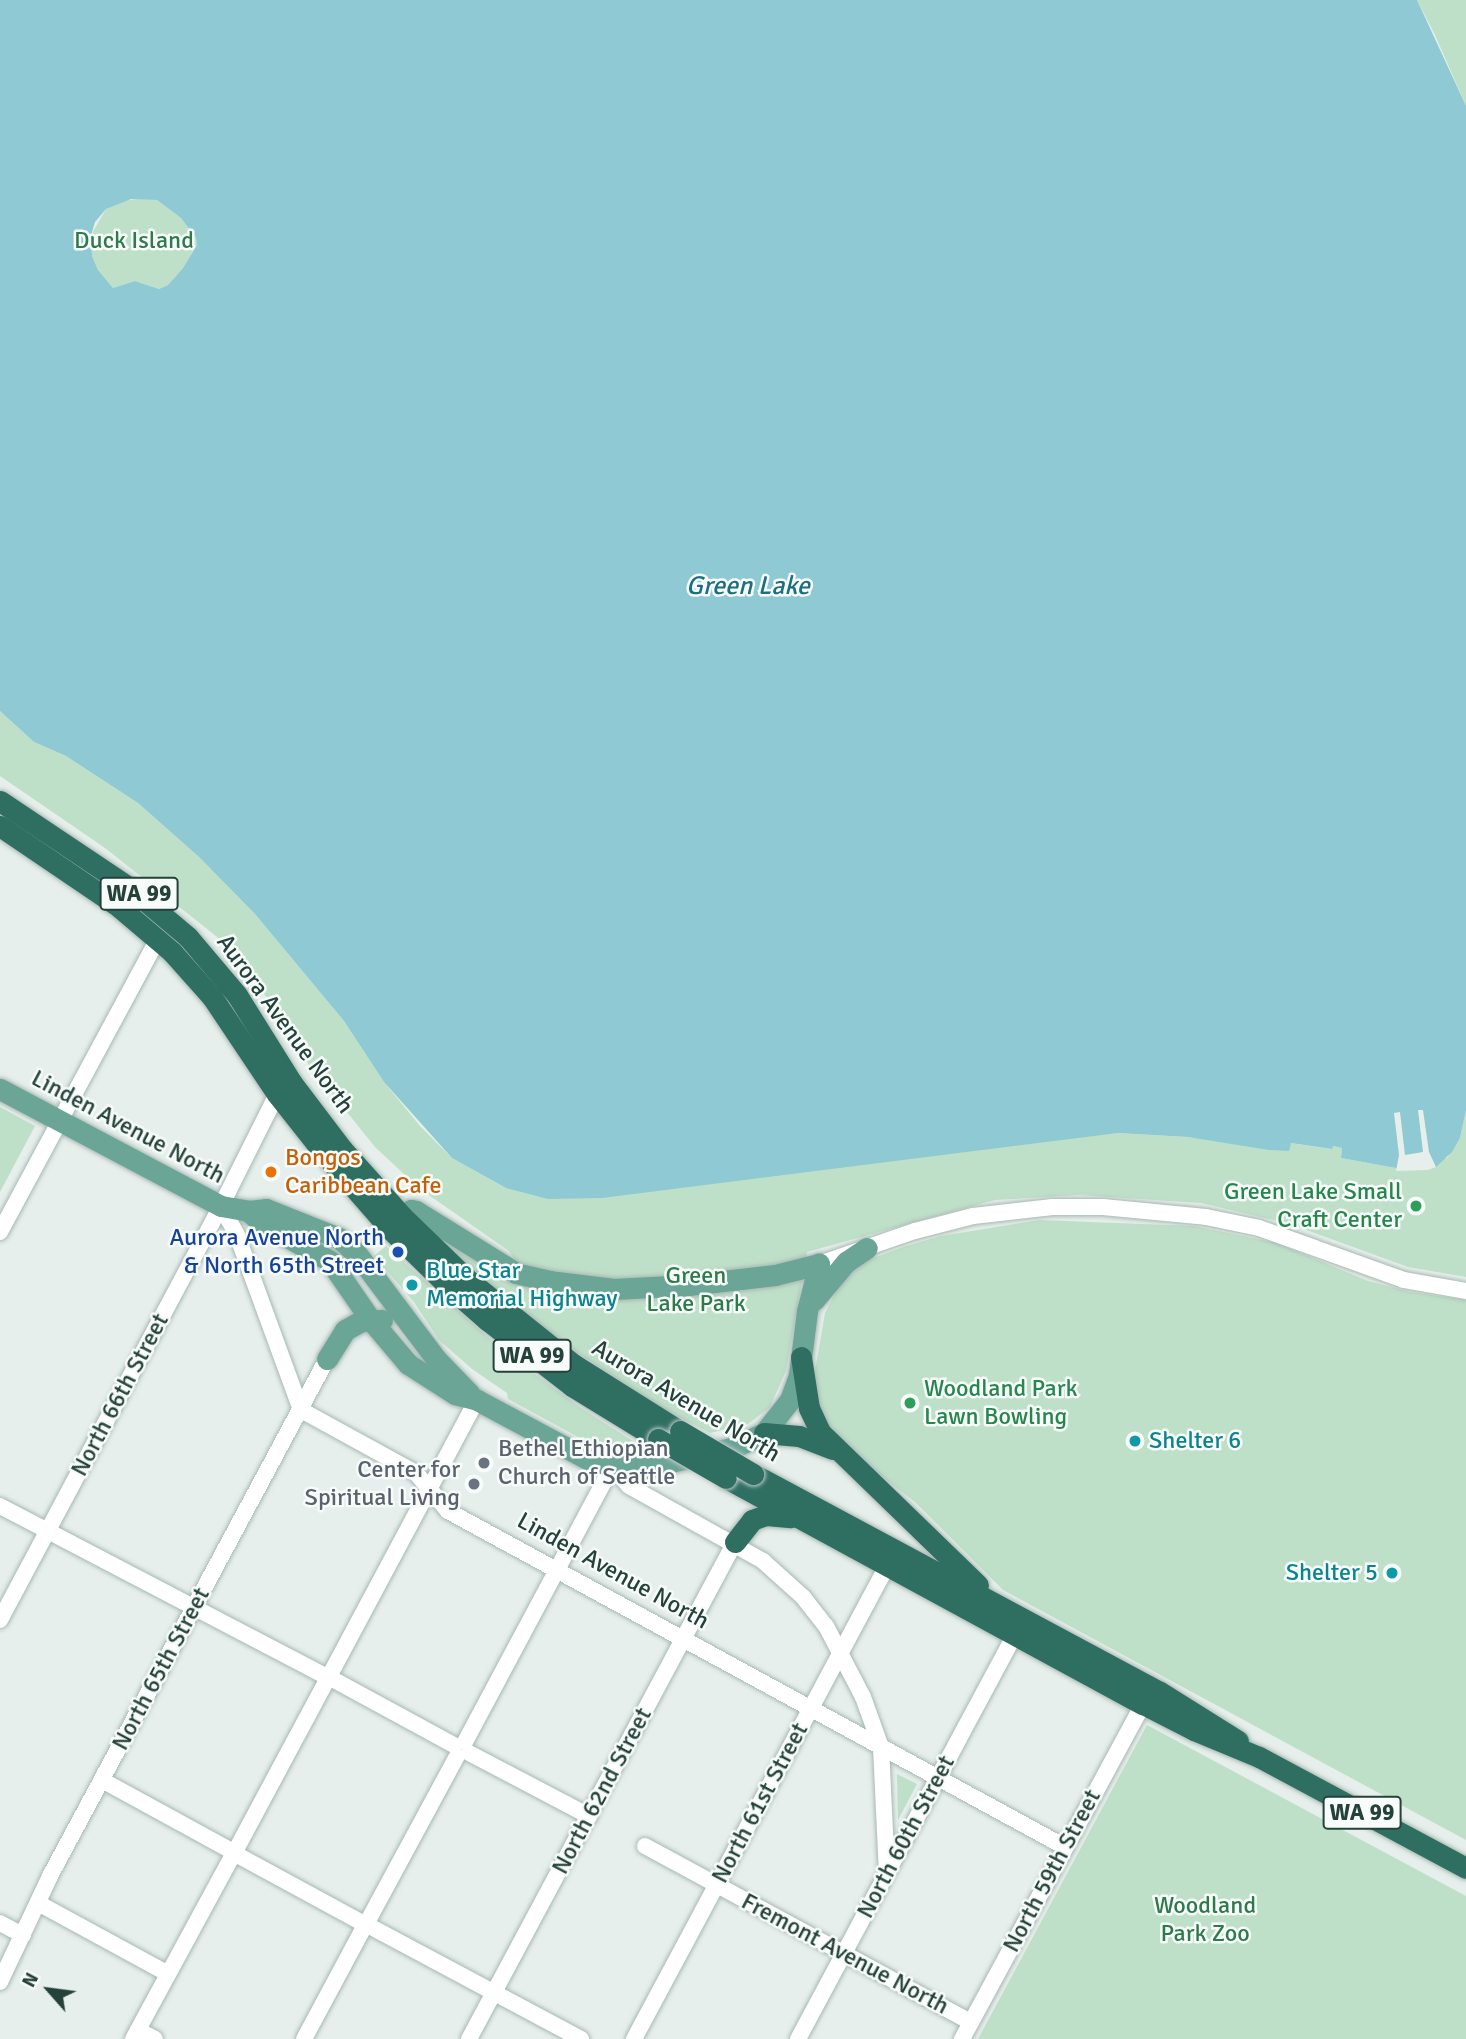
<!DOCTYPE html>
<html>
<head>
<meta charset="utf-8">
<style>
  body { margin:0 }
  #map { position:relative; width:1466px; height:2039px; overflow:hidden; background:#e6efeb; font-family:Signika,sans-serif }
  div>[style] { position:absolute }
  .green>* { inset:0; background:#bfe0c8 }
  .water>* { inset:0; background:#8ec9d4 }
  .pier>* { inset:0; background:#e6efeb }
  .roads { filter:drop-shadow(0 0 2px #a8b8b2) drop-shadow(0 0 2px #a8b8b2) }
  .minor>* { height:16px; margin:-8px; padding:0 8px; transform-origin:8px; border-radius:8px; background:#fff }
  .major>* { height:21px; margin:-10.5px; padding:0 10.5px; transform-origin:10.5px; border-radius:10.5px; background:#6aa596 }
  .highway>* { height:21px; margin:-10.5px; padding:0 10.5px; transform-origin:10.5px; border-radius:10.5px; background:#2f6f62 }
  .bridges { filter:drop-shadow(0 0 2px #c2cac8) drop-shadow(0 0 2px #c2cac8) }
  .highway-bridge>* { height:21px; margin:-10.5px; padding:0 10.5px; transform-origin:10.5px; border-radius:10.5px; background:#2f6f62 }
  .dots>* { width:19px; height:19px; translate:-50% -50%; box-sizing:border-box; border:4px solid #f7fbf9; border-radius:50% }
  span { translate:-50% -50%; white-space:nowrap; text-align:center; line-height:1.15; -webkit-text-stroke:5px #f7fbf9; paint-order:stroke }
  .shield-label span { padding:2px 5px; background:#f7fbf9; border:2px solid; border-radius:5px; -webkit-text-stroke-width:0 }
  .shield-label { font-size:23px; color:#24423a; font-weight:700 }
  .park-label { font-size:24px; color:#2d7a4b }
  .street-label { font-size:24px; color:#24423a }
  .food-label { font-size:24px; color:#c56008 }
  .left { translate:0 -50%; text-align:left }
  .leisure-label { font-size:24px; color:#27864d }
  .right { translate:-100% -50%; text-align:right }
  .transit-label { font-size:24px; color:#164399 }
  .culture-label { font-size:24px; color:#0d838f }
  .worship-label { font-size:24px; color:#5b616d }
  .water-label { font-size:26px; color:#1c6f80; font-style:italic }
  .north { position:absolute; left:14px; top:1955px; width:70px; height:70px; -webkit-text-stroke:5px #f7fbf9; paint-order:stroke; rotate:298deg; font-size:19px; font-weight:700; line-height:28px; text-align:center; color:#24423a }
  .north::after { content:''; display:block; margin:auto; width:24px; height:32px; background:#24423a; clip-path:polygon(50% 0,100% 100%,50% 72%,0 100%) }
</style>
</head>
<body>
<div id="map">
  <div class="green">
    <i style="clip-path:polygon(1417px 0,1466px 0,1466px 106px,1435px 35px)"></i>
    <i style="clip-path:polygon(139px 199px,157px 200px,181px 218px,196px 238px,197px 245px,183px 268px,168px 285px,159px 289px,135px 281px,113px 288px,98px 270px,92px 256px,91px 235px,106px 209px,119px 201px)"></i>
    <i style="clip-path:polygon(0 711px,34px 742px,66px 756px,138px 803px,199px 857px,255px 914px,344px 1021px,384px 1082px,420px 1126px,452px 1158px,506px 1188px,1118px 1133px,1290px 1143px,1331px 1149px,1332px 1146px,1342px 1148px,1341px 1158px,1396px 1168px,1447px 1158px,1460px 1138px,1466px 1110px,1466px 1277px,1408px 1267px,1290px 1224px,1201px 1203px,1079px 1195px,995px 1200px,807px 1252px,786px 1371px,770px 1407px,748px 1424px,710px 1433px,663px 1409px,557px 1339px,501px 1295px,442px 1244px,448px 1239px,503px 1281px,532px 1287px,509px 1251px,420px 1189px,375px 1147px,309px 1065px,274px 1007px,226px 944px,105px 848px,0 776px)"></i>
    <i style="clip-path:polygon(0 1107px,35px 1126px,0 1192px)"></i>
    <i style="clip-path:polygon(1039px 1220px,1194px 1226px,1277px 1243px,1368px 1281px,1411px 1292px,1466px 1300px,1466px 1840px,1003px 1590px,915px 1502px,854px 1455px,828px 1428px,818px 1405px,814px 1377px,825px 1313px,840px 1284px,863px 1262px,903px 1247px,941px 1236px)"></i>
    <i style="clip-path:polygon(386px 1246px,502px 1350px,578px 1406px,647px 1450px,645px 1453px,623px 1453px,591px 1444px,508px 1399px,507px 1393px,472px 1369px,439px 1340px,414px 1302px,374px 1256px)"></i>
    <i style="clip-path:polygon(1147px 1725px,1466px 1896px,1466px 2039px,978px 2039px)"></i>
    <i style="clip-path:polygon(897px 1774px,917px 1784px,898px 1820px)"></i>
  </div>
  <div class="water">
    <i style="clip-path:polygon(evenodd,0 0,1417px 0,1466px 106px,1466px 1110px,1460px 1138px,1452px 1152px,1436px 1167px,1396px 1168px,1341px 1158px,1342px 1148px,1333px 1146px,1332px 1149px,1291px 1143px,1289px 1151px,1269px 1150px,1188px 1137px,1118px 1133px,602px 1198px,548px 1199px,506px 1188px,452px 1158px,384px 1082px,344px 1021px,255px 914px,199px 857px,138px 803px,66px 756px,34px 742px,0 711px,0 0,131px 199px,157px 200px,181px 218px,196px 238px,197px 245px,183px 268px,168px 285px,159px 289px,135px 281px,113px 288px,98px 270px,92px 256px,91px 235px,95px 222px,106px 209px,131px 199px)"></i>
  </div>
  <div class="pier">
    <i style="clip-path:polygon(1418px 1110px,1423px 1110px,1429px 1152px,1436px 1167px,1428px 1170px,1396px 1171px,1399px 1155px,1394px 1113px,1400px 1112px,1405px 1155px,1423px 1152px)"></i>
  </div>
  <div class="roads">
    <div class="minor">
      <i style="left:221px;top:1206px;width:33px;rotate:61deg"></i>
      <i style="left:237px;top:1235px;width:186px;rotate:69.9deg"></i>
      <i style="left:301px;top:1410px;width:131px;rotate:28.7deg"></i>
      <i style="left:416px;top:1473px;width:50px;rotate:49.9deg"></i>
      <i style="left:448px;top:1511px;width:703px;rotate:28.57deg"></i>
      <i style="left:0;top:1232px;width:334px;rotate:-61.7deg"></i>
      <i style="left:819px;top:1264px;width:102px;rotate:-19deg"></i>
      <i style="left:915px;top:1231px;width:60px;rotate:-14.5deg"></i>
      <i style="left:973px;top:1216px;width:80px;rotate:-6.5deg"></i>
      <i style="left:1052px;top:1207px;width:51px"></i>
      <i style="left:1103px;top:1207px;width:103px;rotate:5.5deg"></i>
      <i style="left:1206px;top:1217px;width:54px;rotate:11.7deg"></i>
      <i style="left:1259px;top:1228px;width:154px;rotate:19.7deg"></i>
      <i style="left:1404px;top:1280px;width:63px;rotate:10.1deg"></i>
      <i style="left:0;top:1506px;width:363px;rotate:27.6deg"></i>
      <i style="left:0;top:1620px;width:469px;rotate:-61.9deg"></i>
      <i style="left:221px;top:1206px;width:125px;rotate:-63.4deg"></i>
      <i style="left:332px;top:1671px;width:307px;rotate:-61.9deg"></i>
      <i style="left:336px;top:1681px;width:134px;rotate:28.5deg"></i>
      <i style="left:465px;top:1742px;width:312px;rotate:-61.9deg"></i>
      <i style="left:612px;top:1467px;width:25px;rotate:48deg"></i>
      <i style="left:629px;top:1486px;width:154px;rotate:29.2deg"></i>
      <i style="left:763px;top:1561px;width:54px;rotate:42deg"></i>
      <i style="left:803px;top:1597px;width:37px;rotate:52deg"></i>
      <i style="left:826px;top:1626px;width:80px;rotate:62.5deg"></i>
      <i style="left:863px;top:1697px;width:53px;rotate:70.2deg"></i>
      <i style="left:881px;top:1747px;width:126px;rotate:87.3deg"></i>
      <i style="left:469px;top:1753px;width:136px;rotate:27.7deg"></i>
      <i style="left:102px;top:1780px;width:144px;rotate:28.7deg"></i>
      <i style="left:238px;top:1846px;width:184px;rotate:-61.8deg"></i>
      <i style="left:645px;top:1846px;width:370px;rotate:28.4deg"></i>
      <i style="left:241px;top:1857px;width:134px;rotate:28.5deg"></i>
      <i style="left:38px;top:1903px;width:148px;rotate:28.6deg"></i>
      <i style="left:370px;top:1917px;width:183px;rotate:-61.6deg"></i>
      <i style="left:0;top:1923px;width:26px;rotate:28deg"></i>
      <i style="left:373px;top:1928px;width:236px;rotate:28.1deg"></i>
      <i style="left:0;top:1982px;width:117px;rotate:-64.7deg"></i>
      <i style="left:50px;top:1876px;width:587px;rotate:-61.82deg"></i>
      <i style="left:138px;top:2030px;width:19px;rotate:28deg"></i>
      <i style="left:133px;top:2039px;width:204px;rotate:-61.5deg"></i>
      <i style="left:304px;top:2039px;width:123px;rotate:-61.8deg"></i>
      <i style="left:469px;top:2039px;width:564px;rotate:-61.84deg"></i>
      <i style="left:634px;top:2039px;width:536px;rotate:-61.86deg"></i>
      <i style="left:798px;top:2039px;width:459px;rotate:-61.8deg"></i>
      <i style="left:962px;top:2039px;width:381px;rotate:-61.6deg"></i>
    </div>
    <div class="major">
      <i style="left:0;top:1089px;width:250px;rotate:27.9deg"></i>
      <i style="left:221px;top:1206px;width:27px;rotate:10deg"></i>
      <i style="left:248px;top:1211px;width:18px;rotate:-6deg"></i>
      <i style="left:266px;top:1209px;width:79px;rotate:21.7deg"></i>
      <i style="left:339px;top:1238px;width:24px;rotate:42deg"></i>
      <i style="left:357px;top:1254px;width:133px;rotate:53deg"></i>
      <i style="left:437px;top:1360px;width:47px;rotate:45.9deg"></i>
      <i style="left:248px;top:1211px;width:17px;rotate:40deg"></i>
      <i style="left:261px;top:1222px;width:79px;rotate:29.5deg"></i>
      <i style="left:330px;top:1261px;width:70px;rotate:55.4deg"></i>
      <i style="left:370px;top:1319px;width:59px;rotate:49.8deg"></i>
      <i style="left:408px;top:1364px;width:56px;rotate:32.6deg"></i>
      <i style="left:455px;top:1394px;width:23px;rotate:15deg"></i>
      <i style="left:477px;top:1400px;width:132px;rotate:28.1deg"></i>
      <i style="left:593px;top:1462px;width:52px;rotate:6.6deg"></i>
      <i style="left:645px;top:1468px;width:92px;rotate:-13.1deg"></i>
      <i style="left:735px;top:1447px;width:32px;rotate:-26deg"></i>
      <i style="left:764px;top:1433px;width:42px;rotate:-51.8deg"></i>
      <i style="left:790px;top:1400px;width:27px;rotate:-70deg"></i>
      <i style="left:799px;top:1375px;width:64px;rotate:-82.9deg"></i>
      <i style="left:807px;top:1311px;width:49px;rotate:-75.7deg"></i>
      <i style="left:819px;top:1264px;width:45px;rotate:166deg"></i>
      <i style="left:775px;top:1275px;width:87px;rotate:173.4deg"></i>
      <i style="left:689px;top:1285px;width:75px;rotate:176.9deg"></i>
      <i style="left:614px;top:1289px;width:64px;rotate:-172.9deg"></i>
      <i style="left:550px;top:1281px;width:35px;rotate:-167deg"></i>
      <i style="left:516px;top:1273px;width:118px;rotate:-148.2deg"></i>
      <i style="left:416px;top:1211px;width:5px;rotate:-169deg"></i>
      <i style="left:411px;top:1210px;width:11px;rotate:146deg"></i>
      <i style="left:814px;top:1300px;width:50px;rotate:-49.9deg"></i>
      <i style="left:846px;top:1262px;width:25px;rotate:-34deg"></i>
      <i style="left:327px;top:1359px;width:34px;rotate:-58deg"></i>
      <i style="left:345px;top:1330px;width:18px;rotate:-29deg"></i>
      <i style="left:361px;top:1321px;width:21px;rotate:-3deg"></i>
    </div>
    <div class="highway">
      <i style="left:0;top:801px;width:156px;rotate:33.8deg"></i>
      <i style="left:130px;top:888px;width:76px;rotate:40.2deg"></i>
      <i style="left:188px;top:937px;width:76px;rotate:49.8deg"></i>
      <i style="left:237px;top:995px;width:104px;rotate:58deg"></i>
      <i style="left:292px;top:1083px;width:83px;rotate:52.9deg"></i>
      <i style="left:342px;top:1149px;width:90px;rotate:48.2deg"></i>
      <i style="left:402px;top:1216px;width:91px;rotate:44.1deg"></i>
      <i style="left:467px;top:1279px;width:136px;rotate:38.7deg"></i>
      <i style="left:573px;top:1364px;width:126px;rotate:32.1deg"></i>
      <i style="left:0;top:826px;width:144px;rotate:34.2deg"></i>
      <i style="left:119px;top:907px;width:70px;rotate:40.3deg"></i>
      <i style="left:172px;top:952px;width:60px;rotate:48.4deg"></i>
      <i style="left:212px;top:997px;width:117px;rotate:56.2deg"></i>
      <i style="left:277px;top:1094px;width:74px;rotate:51.6deg"></i>
      <i style="left:323px;top:1152px;width:101px;rotate:49deg"></i>
      <i style="left:389px;top:1228px;width:80px;rotate:44.5deg"></i>
      <i style="left:446px;top:1284px;width:55px;rotate:41.3deg"></i>
      <i style="left:487px;top:1320px;width:108px;rotate:37.8deg"></i>
      <i style="left:572px;top:1386px;width:101px;rotate:31.6deg"></i>
      <i style="left:801px;top:1357px;width:52px;rotate:81.1deg"></i>
      <i style="left:809px;top:1408px;width:26px;rotate:65deg"></i>
      <i style="left:820px;top:1432px;width:220px;rotate:44.1deg"></i>
      <i style="left:764px;top:1433px;width:35px;rotate:5deg"></i>
      <i style="left:799px;top:1436px;width:36px;rotate:21deg"></i>
      <i style="left:753px;top:1474px;width:462px;rotate:28.2deg"></i>
      <i style="left:1160px;top:1692px;width:92px;rotate:32.1deg"></i>
      <i style="left:726px;top:1478px;width:474px;rotate:28.5deg"></i>
      <i style="left:1143px;top:1704px;width:57px;rotate:27deg"></i>
      <i style="left:1194px;top:1730px;width:70px;rotate:22.6deg"></i>
      <i style="left:1259px;top:1757px;width:235px;rotate:28.2deg"></i>
      <i style="left:735px;top:1542px;width:28px;rotate:-52deg"></i>
      <i style="left:752px;top:1520px;width:15px;rotate:-20deg"></i>
      <i style="left:766px;top:1515px;width:25px;rotate:5deg"></i>
    </div>
  </div>
  <div class="bridges">
    <div class="highway-bridge">
      <i style="left:680px;top:1431px;width:85px;rotate:30.5deg"></i>
      <i style="left:658px;top:1439px;width:78px;rotate:29.8deg"></i>
    </div>
  </div>
  <div class="dots">
    <i style="left:271px;top:1172px;background:#e8710a"></i>
    <i style="left:1416px;top:1206px;background:#2e9e5b"></i>
    <i style="left:398px;top:1252px;background:#1a4fb4"></i>
    <i style="left:412px;top:1285px;background:#0f9aa8"></i>
    <i style="left:910px;top:1403px;background:#2e9e5b"></i>
    <i style="left:1135px;top:1441px;background:#0f9aa8"></i>
    <i style="left:484px;top:1463px;background:#6b7280"></i>
    <i style="left:474px;top:1484px;background:#6b7280"></i>
    <i style="left:1392px;top:1573px;background:#0f9aa8"></i>
  </div>
  <div class="shield-label">
    <span style="left:139px;top:894px">WA 99</span>
    <span style="left:532px;top:1356px">WA 99</span>
    <span style="left:1362px;top:1813px">WA 99</span>
  </div>
  <div class="park-label">
    <span style="left:134px;top:241px">Duck Island</span>
    <span style="left:696px;top:1290px">Green<br>Lake Park</span>
    <span style="left:1205px;top:1920px">Woodland<br>Park Zoo</span>
  </div>
  <div class="street-label">
    <span style="left:285px;top:1024px;rotate:54deg">Aurora Avenue North</span>
    <span style="left:128px;top:1127px;rotate:28deg">Linden Avenue North</span>
    <span style="left:120px;top:1395px;rotate:-62deg">North 66th Street</span>
    <span style="left:686px;top:1401px;rotate:31deg">Aurora Avenue North</span>
    <span style="left:613px;top:1571px;rotate:29deg">Linden Avenue North</span>
    <span style="left:161px;top:1669px;rotate:-62deg">North 65th Street</span>
    <span style="left:602px;top:1791px;rotate:-62deg">North 62nd Street</span>
    <span style="left:760px;top:1803px;rotate:-62deg">North 61st Street</span>
    <span style="left:906px;top:1837px;rotate:-62deg">North 60th Street</span>
    <span style="left:1052px;top:1871px;rotate:-62deg">North 59th Street</span>
    <span style="left:845px;top:1954px;rotate:28deg">Fremont Avenue North</span>
  </div>
  <div class="food-label">
    <span class="left" style="left:285px;top:1172px">Bongos<br>Caribbean Cafe</span>
  </div>
  <div class="leisure-label">
    <span class="right" style="left:1402px;top:1206px">Green Lake Small<br>Craft Center</span>
    <span class="left" style="left:924px;top:1403px">Woodland Park<br>Lawn Bowling</span>
  </div>
  <div class="transit-label">
    <span class="right" style="left:384px;top:1252px">Aurora Avenue North<br>&amp; North 65th Street</span>
  </div>
  <div class="culture-label">
    <span class="left" style="left:426px;top:1285px">Blue Star<br>Memorial Highway</span>
    <span class="left" style="left:1149px;top:1441px">Shelter 6</span>
    <span class="right" style="left:1378px;top:1573px">Shelter 5</span>
  </div>
  <div class="worship-label">
    <span class="left" style="left:498px;top:1463px">Bethel Ethiopian<br>Church of Seattle</span>
    <span class="right" style="left:460px;top:1484px">Center for<br>Spiritual Living</span>
  </div>
  <div class="water-label">
    <span style="left:748px;top:587px">Green Lake</span>
  </div>
  <div class="north">N</div>
</div>
</body>
</html>
